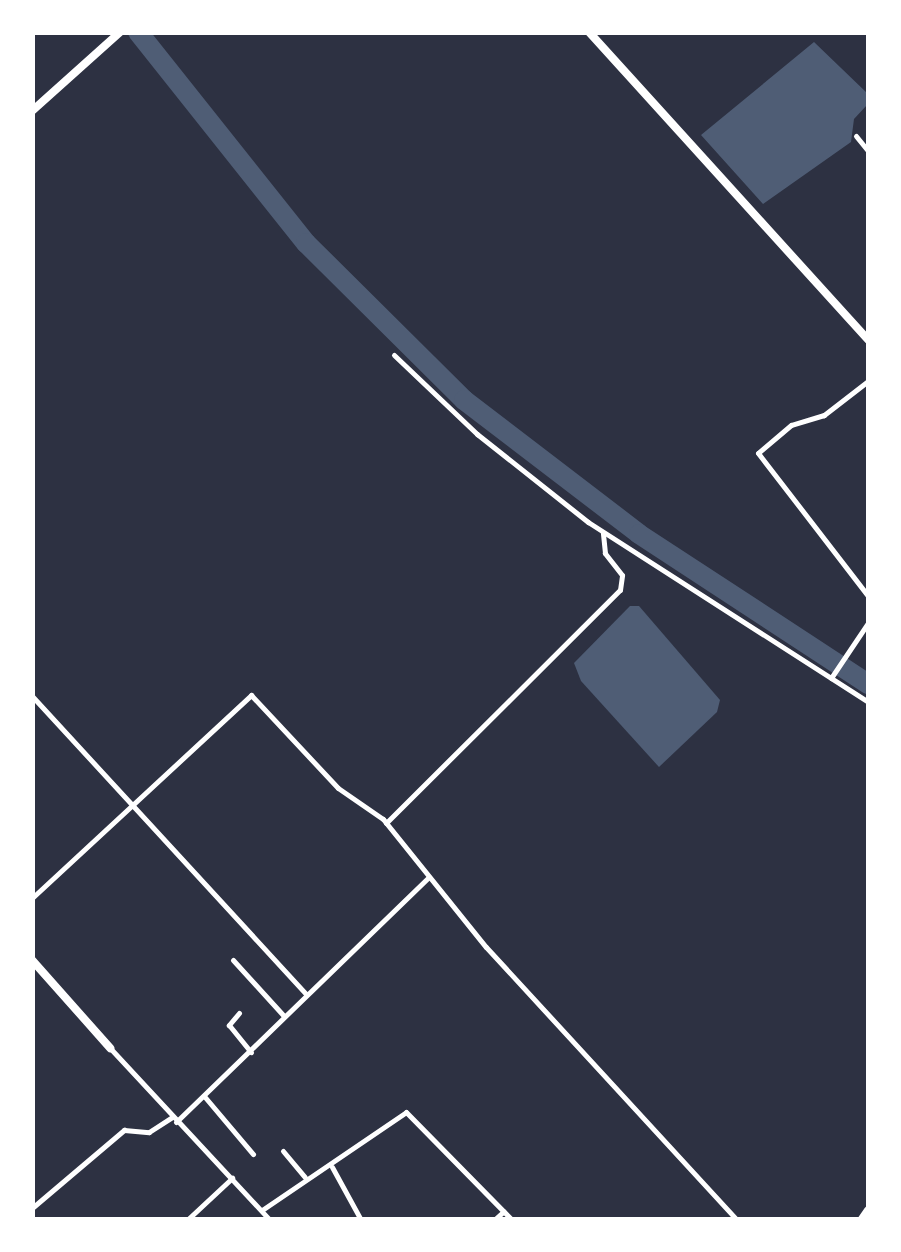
<!DOCTYPE html>
<html>
<head>
<meta charset="utf-8">
<style>
  body { margin:0 }
  #map { position:relative; width:901px; height:1252px; overflow:hidden; background:#2d3142; font-family:"Exo 2",sans-serif }
  div>[style] { position:absolute }
  .water>* { inset:0; background:#4f5d75 }
  .river>* { height:20px; margin:-10px; padding:0 10px; transform-origin:10px; border-radius:10px; background:#4f5d75 }
  .minor>* { height:5px; margin:-2.5px; padding:0 2.5px; transform-origin:2.5px; border-radius:2.5px; background:#fff }
  .tertiary>* { height:8px; margin:-4px; padding:0 4px; transform-origin:4px; border-radius:4px; background:#fff }
  .secondary>* { height:8px; margin:-4px; padding:0 4px; transform-origin:4px; border-radius:4px; background:#fff }
  .trunk>* { height:9px; margin:-4.5px; padding:0 4.5px; transform-origin:4.5px; border-radius:4.5px; background:#fff }
  span { translate:-50% -50%; white-space:nowrap; text-align:center; line-height:1.15; -webkit-text-stroke:8px #fff; paint-order:stroke }
  .frame { position:absolute; inset:0; border:35px solid #fff; pointer-events:none }
</style>
</head>
<body>
<div id="map">
  <div class="water">
    <i style="clip-path:polygon(814px 42px,867px 93px,867px 105px,854px 119px,851px 142px,763px 204px,701px 135px)"></i>
    <i style="clip-path:polygon(630px 606px,639px 606px,720px 700px,717px 712px,659px 767px,581px 681px,574px 663px)"></i>
  </div>
  <div class="river">
    <i style="left:138px;top:32px;width:270px;rotate:51.5deg"></i>
    <i style="left:306px;top:243px;width:223px;rotate:44.8deg"></i>
    <i style="left:464px;top:400px;width:220px;rotate:37.4deg"></i>
    <i style="left:639px;top:534px;width:274px;rotate:33.2deg"></i>
  </div>
  <div class="minor">
    <i style="left:856px;top:136px;width:19px;rotate:51deg"></i>
    <i style="left:394px;top:355px;width:115px;rotate:43.6deg"></i>
    <i style="left:477px;top:434px;width:142px;rotate:38.4deg"></i>
    <i style="left:588px;top:522px;width:333px;rotate:32.7deg"></i>
    <i style="left:868px;top:381px;width:56px;rotate:142.3deg"></i>
    <i style="left:824px;top:415px;width:34px;rotate:163deg"></i>
    <i style="left:791px;top:425px;width:43px;rotate:139.7deg"></i>
    <i style="left:758px;top:453px;width:180px;rotate:52.4deg"></i>
    <i style="left:831px;top:678px;width:66px;rotate:-56.1deg"></i>
    <i style="left:32px;top:696px;width:405px;rotate:47.4deg"></i>
    <i style="left:386px;top:823px;width:330px;rotate:-44.9deg"></i>
    <i style="left:620px;top:590px;width:15px;rotate:-82deg"></i>
    <i style="left:622px;top:575px;width:28px;rotate:-128deg"></i>
    <i style="left:605px;top:553px;width:20px;rotate:-96deg"></i>
    <i style="left:32px;top:898px;width:299px;rotate:-42.8deg"></i>
    <i style="left:251px;top:695px;width:127px;rotate:46.9deg"></i>
    <i style="left:338px;top:788px;width:55px;rotate:34.6deg"></i>
    <i style="left:383px;top:819px;width:164px;rotate:51.2deg"></i>
    <i style="left:486px;top:947px;width:371px;rotate:47.4deg"></i>
    <i style="left:233px;top:960px;width:74px;rotate:47.7deg"></i>
    <i style="left:239px;top:1013px;width:16px;rotate:130deg"></i>
    <i style="left:229px;top:1025px;width:35px;rotate:51deg"></i>
    <i style="left:110px;top:1048px;width:235px;rotate:47.1deg"></i>
    <i style="left:204px;top:1096px;width:76px;rotate:49.8deg"></i>
    <i style="left:176px;top:1122px;width:351px;rotate:-44.1deg"></i>
    <i style="left:283px;top:1151px;width:34px;rotate:50deg"></i>
    <i style="left:332px;top:1167px;width:60px;rotate:61.3deg"></i>
    <i style="left:32px;top:1208px;width:121px;rotate:-40.3deg"></i>
    <i style="left:124px;top:1130px;width:25px;rotate:5deg"></i>
    <i style="left:149px;top:1132px;width:27px;rotate:-33deg"></i>
    <i style="left:262px;top:1210px;width:174px;rotate:-34.2deg"></i>
    <i style="left:406px;top:1112px;width:151px;rotate:45.5deg"></i>
    <i style="left:32px;top:1218px;width:3px;rotate:45deg"></i>
    <i style="left:187px;top:1220px;width:62px;rotate:-43deg"></i>
    <i style="left:494px;top:1220px;width:13px;rotate:-42deg"></i>
  </div>
  <div class="tertiary">
    <i style="left:32px;top:111px;width:118px;rotate:-41.9deg"></i>
    <i style="left:32px;top:960px;width:118px;rotate:48.4deg"></i>
  </div>
  <div class="secondary">
    <i style="left:589px;top:32px;width:416px;rotate:47.8deg"></i>
  </div>
  <div class="trunk">
    <i style="left:861px;top:1220px;width:12px;rotate:-55deg"></i>
  </div>
  <div class="frame"></div>
</div>
</body>
</html>
